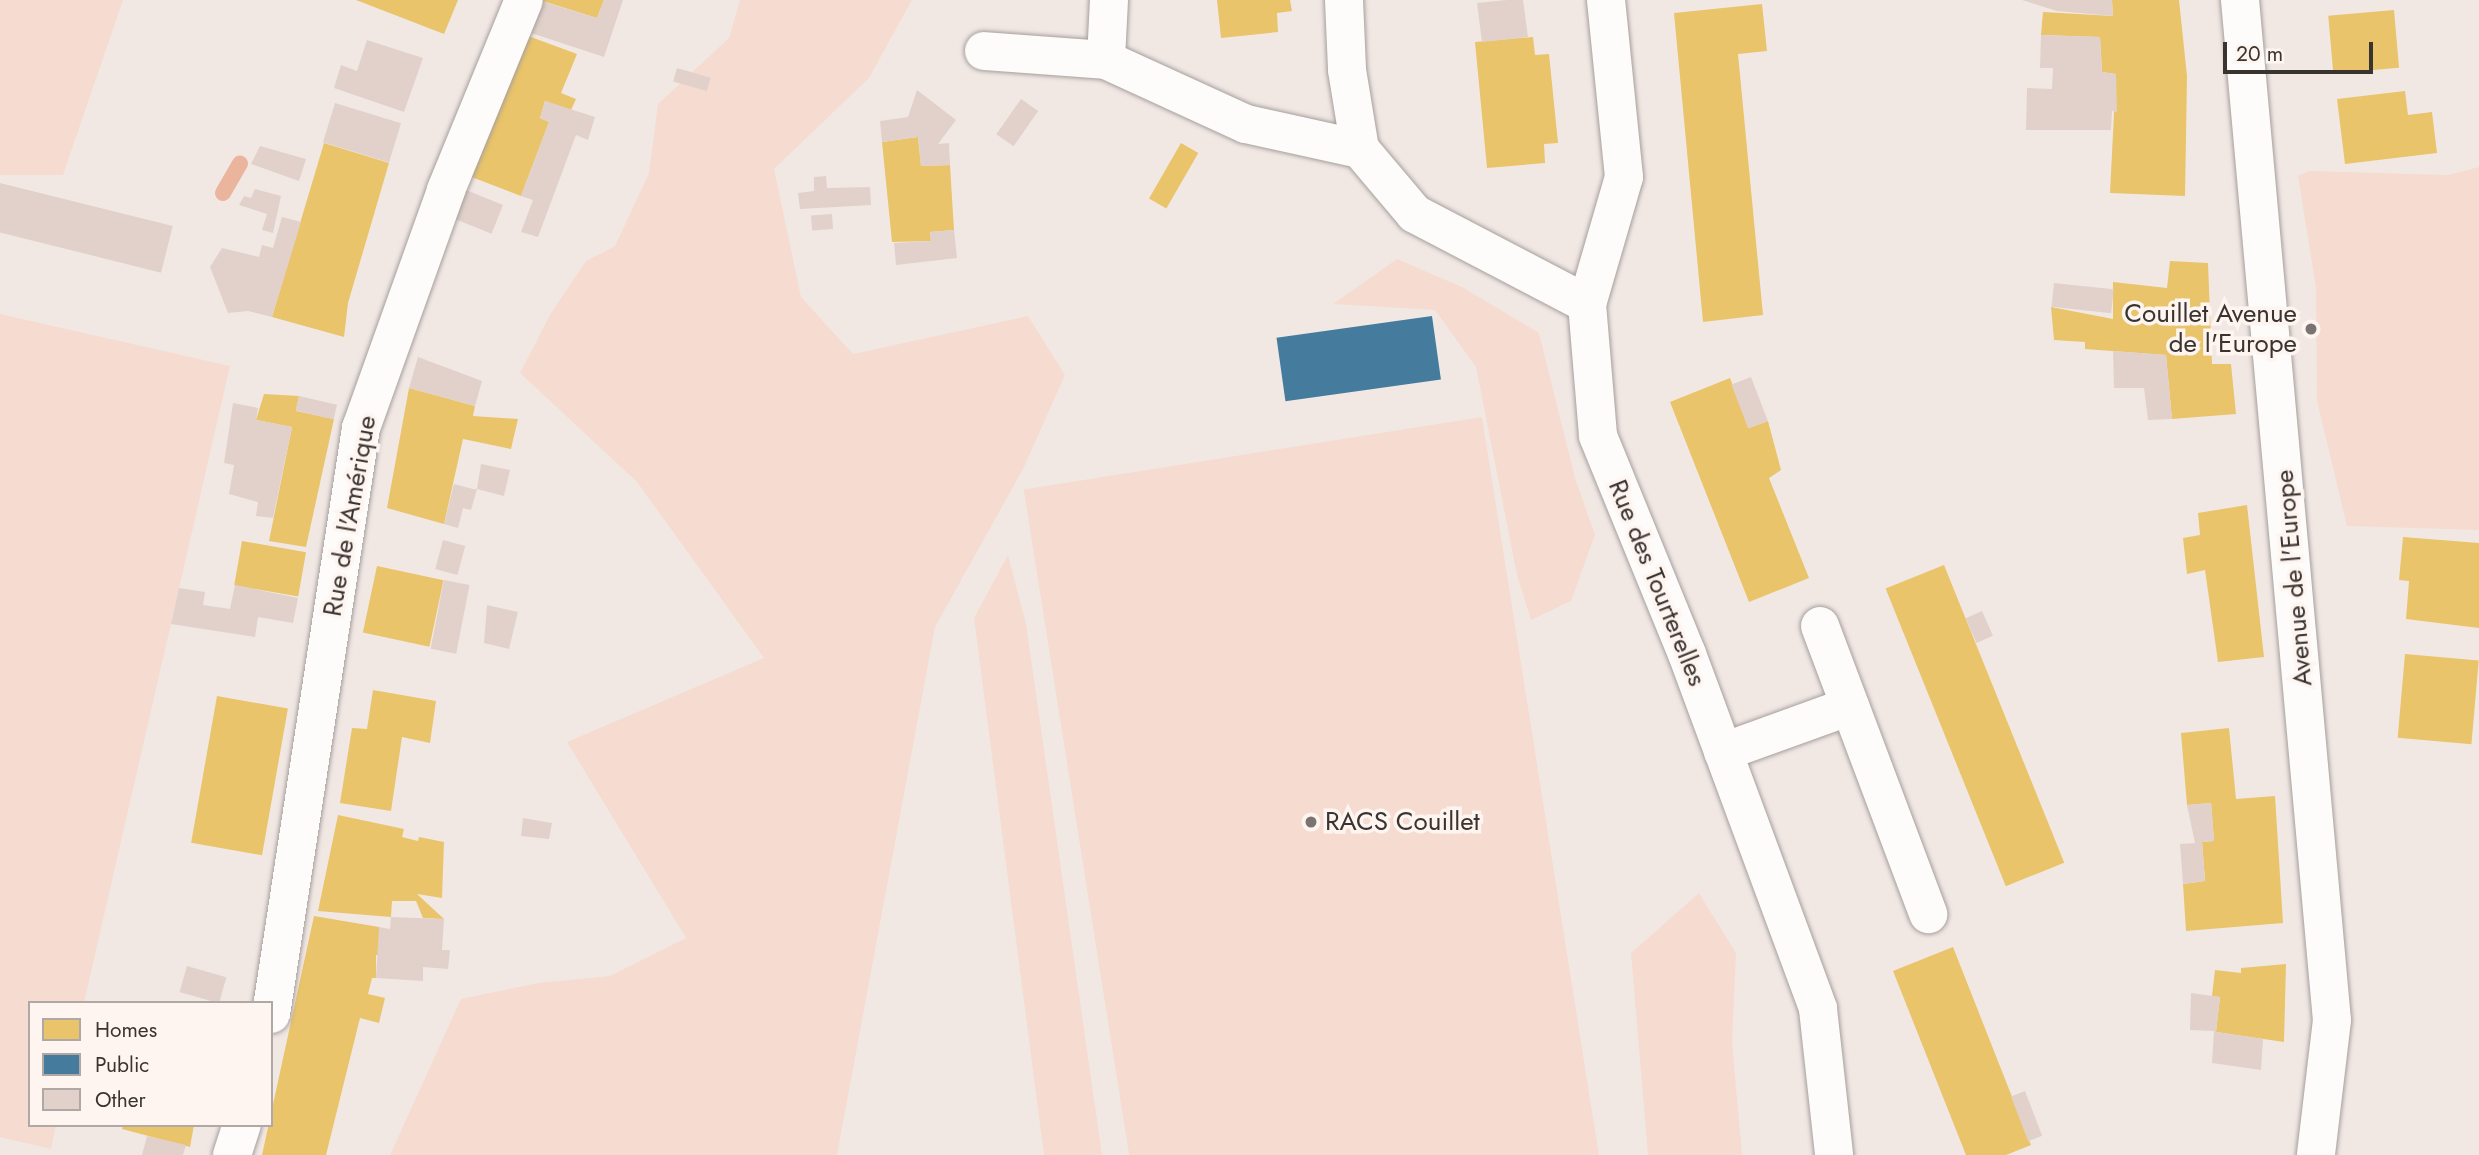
<!DOCTYPE html>
<html>
<head>
<meta charset="utf-8">
<style>
  body { margin:0 }
  #map { position:relative; width:2479px; height:1155px; overflow:hidden; background:#f1e8e4; font-family:Jost,sans-serif }
  div>[style] { position:absolute }
  .green>* { inset:0; background:#f6dbd0; transform-origin:0 0 }
  .homes>* { inset:0; background:#e9c46a; transform-origin:0 0 }
  .public>* { inset:0; background:#457b9d; transform-origin:0 0 }
  .stream>* { height:16px; margin:-8px; padding:0 8px; transform-origin:8px; border-radius:8px; background:#eab49d }
  .building>* { inset:0; background:#e1d1ca; transform-origin:0 0 }
  .roads { filter:drop-shadow(0 0 2px #a69f9c) drop-shadow(0 0 2px #a69f9c) }
  .minor>* { height:38px; margin:-19px; padding:0 19px; transform-origin:19px; border-radius:19px; background:#fdfcfb }
  .dots>* { width:19px; height:19px; translate:-50% -50%; box-sizing:border-box; border:4px solid #fef5f1; border-radius:50% }
  span { translate:-50% -50%; white-space:nowrap; text-align:center; line-height:1.15; -webkit-text-stroke:7px #fef5f1; paint-order:stroke }
  .poi-label { font-size:26px; color:#3a3431 }
  .right { translate:-100% -50%; text-align:right }
  .left { translate:0 -50%; text-align:left }
  .street-label { font-size:26px; color:#3a3431 }
  .legend { position:absolute; left:28px; top:1001px; width:245px; height:126px; box-sizing:border-box; background:#fef5f1; border:2px solid #b0a8a4; margin:0; padding:9px 12px; list-style:none; font-size:21px; color:#3a3431 }
  .legend li { display:flex; align-items:center; gap:14px; height:35px }
  .legend b { width:35px; border:2px solid #b0a8a4 }
  .scale { position:absolute; left:2223px; top:42px; width:150px; height:32px; box-sizing:border-box; border:4px solid #3a3431; border-top:0; padding-left:9px; font-size:21px; line-height:24px; white-space:nowrap; color:#3a3431; -webkit-text-stroke:5px #fef5f1; paint-order:stroke }
</style>
</head>
<body>
<div id="map">
  <div class="green">
    <i style="clip-path:polygon(0 0,123px 0,63px 175px,0 175px)"></i>
    <i style="clip-path:polygon(740px 0,912px 0,869px 78px,774px 169px,801px 297px,853px 354px,1028px 316px,1065px 375px,1023px 469px,935px 627px,837px 1155px,390px 1155px,461px 999px,538px 983px,610px 976px,686px 938px,567px 742px,764px 658px,637px 482px,520px 373px,551px 313px,586px 261px,615px 246px,649px 173px,658px 104px,729px 38px)"></i>
    <i style="clip-path:polygon(2479px 167px,2479px 530px,2347px 526px,2317px 401px,2316px 288px,2298px 176px,2309px 171px,2448px 175px)"></i>
    <i style="clip-path:polygon(1397px 259px,1462px 287px,1539px 333px,1575px 478px,1595px 535px,1571px 601px,1531px 620px,1517px 575px,1476px 367px,1435px 310px,1333px 304px)"></i>
    <i style="clip-path:polygon(0 314px,230px 366px,84px 1003px,30px 1003px,30px 1125px,56px 1125px,51px 1149px,0 1137px)"></i>
    <i style="left:1482px;top:417px;width:747px;height:464px;rotate:81deg"></i>
    <i style="clip-path:polygon(1008px 555px,1026px 624px,1102px 1155px,1044px 1155px,974px 618px)"></i>
    <i style="clip-path:polygon(1699px 893px,1736px 953px,1732px 1042px,1742px 1155px,1648px 1155px,1631px 953px)"></i>
  </div>
  <div class="homes">
    <i style="clip-path:polygon(356px 0,458px 0,444px 34px)"></i>
    <i style="clip-path:polygon(539px 0,604px 0,597px 18px)"></i>
    <i style="clip-path:polygon(1217px 0,1290px 0,1292px 11px,1277px 13px,1278px 32px,1221px 38px)"></i>
    <i style="clip-path:polygon(2112px 0,2179px 0,2187px 76px,2185px 196px,2110px 193px,2116px 74px,2102px 72px,2100px 37px,2041px 35px,2043px 12px,2113px 16px)"></i>
    <i style="clip-path:polygon(1762px 4px,1767px 51px,1738px 54px,1763px 315px,1703px 322px,1674px 13px)"></i>
    <i style="left:2394px;top:10px;width:58px;height:66px;rotate:85deg"></i>
    <i style="clip-path:polygon(520px 33px,577px 54px,561px 93px,576px 99px,571px 110px,545px 101px,540px 118px,549px 122px,521px 196px,469px 176px)"></i>
    <i style="clip-path:polygon(1533px 37px,1535px 55px,1549px 54px,1558px 143px,1544px 144px,1545px 163px,1487px 168px,1475px 42px)"></i>
    <i style="clip-path:polygon(2405px 91px,2408px 115px,2432px 112px,2437px 153px,2345px 164px,2337px 99px)"></i>
    <i style="clip-path:polygon(918px 137px,921px 166px,950px 165px,954px 230px,930px 232px,931px 241px,892px 242px,882px 142px)"></i>
    <i style="clip-path:polygon(324px 143px,389px 163px,348px 303px,344px 337px,272px 317px)"></i>
    <i style="left:1181px;top:143px;width:20px;height:64px;rotate:30deg"></i>
    <i style="clip-path:polygon(2170px 261px,2208px 263px,2212px 364px,2231px 364px,2236px 414px,2172px 419px,2166px 355px,2085px 349px,2085px 342px,2054px 340px,2051px 307px,2113px 319px,2113px 282px,2167px 288px)"></i>
    <i style="clip-path:polygon(1730px 378px,1749px 428px,1768px 421px,1781px 470px,1769px 478px,1809px 578px,1749px 602px,1670px 402px)"></i>
    <i style="clip-path:polygon(409px 388px,475px 406px,473px 416px,518px 419px,511px 449px,463px 439px,444px 524px,387px 508px)"></i>
    <i style="clip-path:polygon(264px 394px,299px 396px,296px 411px,334px 419px,306px 547px,269px 541px,292px 427px,256px 420px)"></i>
    <i style="clip-path:polygon(2247px 505px,2264px 657px,2218px 662px,2205px 570px,2187px 574px,2183px 538px,2200px 535px,2198px 513px)"></i>
    <i style="clip-path:polygon(2403px 537px,2479px 543px,2479px 628px,2406px 619px,2409px 581px,2399px 580px)"></i>
    <i style="left:242px;top:541px;width:65px;height:45px;rotate:10deg"></i>
    <i style="left:1944px;top:565px;width:321px;height:63px;rotate:68deg"></i>
    <i style="left:377px;top:566px;width:68px;height:68px;rotate:12deg"></i>
    <i style="left:2405px;top:654px;width:74px;height:84px;rotate:5deg"></i>
    <i style="clip-path:polygon(373px 690px,436px 701px,430px 743px,402px 737px,391px 811px,340px 803px,352px 728px,367px 729px)"></i>
    <i style="left:217px;top:696px;width:72px;height:149px;rotate:10deg"></i>
    <i style="clip-path:polygon(2229px 728px,2236px 799px,2275px 796px,2283px 923px,2186px 931px,2183px 884px,2205px 881px,2202px 842px,2214px 841px,2211px 803px,2187px 805px,2181px 733px)"></i>
    <i style="clip-path:polygon(338px 815px,404px 829px,402px 837px,418px 841px,419px 837px,444px 842px,442px 898px,417px 894px,444px 919px,423px 918px,416px 901px,392px 901px,391px 917px,318px 911px)"></i>
    <i style="clip-path:polygon(314px 916px,379px 927px,380px 955px,376px 955px,376px 978px,372px 978px,368px 994px,385px 998px,379px 1023px,360px 1018px,326px 1155px,262px 1155px)"></i>
    <i style="clip-path:polygon(1953px 947px,2031px 1145px,2006px 1155px,1966px 1155px,1893px 971px)"></i>
    <i style="clip-path:polygon(2286px 964px,2284px 1042px,2216px 1032px,2220px 997px,2212px 996px,2215px 970px,2241px 973px,2241px 968px)"></i>
    <i style="clip-path:polygon(123px 1125px,194px 1125px,190px 1147px,122px 1129px)"></i>
  </div>
  <div class="public">
    <i style="left:1432px;top:316px;width:64px;height:157px;rotate:82deg"></i>
  </div>
  <div class="stream">
    <i style="left:223px;top:193px;width:34px;rotate:-60deg"></i>
  </div>
  <div class="building">
    <i style="clip-path:polygon(537px 0,597px 18px,604px 0,623px 0,604px 57px,522px 30px)"></i>
    <i style="clip-path:polygon(1507px 0,1523px 0,1528px 37px,1482px 42px,1477px 3px)"></i>
    <i style="clip-path:polygon(2022px 0,2112px 0,2113px 16px,2057px 11px)"></i>
    <i style="clip-path:polygon(2041px 35px,2100px 37px,2102px 72px,2116px 74px,2117px 112px,2112px 111px,2111px 130px,2026px 130px,2027px 88px,2052px 89px,2053px 68px,2040px 68px)"></i>
    <i style="clip-path:polygon(367px 40px,423px 58px,404px 112px,334px 88px,341px 65px,357px 71px)"></i>
    <i style="left:677px;top:68px;width:35px;height:14px;rotate:16deg"></i>
    <i style="clip-path:polygon(917px 90px,956px 120px,938px 144px,949px 143px,950px 165px,921px 166px,918px 137px,882px 142px,880px 121px,908px 117px)"></i>
    <i style="left:1021px;top:99px;width:21px;height:43px;rotate:35deg"></i>
    <i style="clip-path:polygon(545px 101px,595px 117px,588px 140px,576px 135px,538px 237px,521px 232px,533px 200px,521px 196px,549px 122px,540px 118px)"></i>
    <i style="left:335px;top:103px;width:69px;height:41px;rotate:17deg"></i>
    <i style="clip-path:polygon(260px 146px,306px 159px,299px 181px,251px 164px)"></i>
    <i style="clip-path:polygon(826px 176px,827px 188px,870px 187px,871px 205px,800px 209px,798px 193px,814px 191px,814px 177px)"></i>
    <i style="left:0;top:183px;width:178px;height:48px;rotate:14deg"></i>
    <i style="clip-path:polygon(255px 189px,281px 196px,273px 233px,262px 230px,267px 214px,239px 205px,244px 196px,251px 198px)"></i>
    <i style="left:466px;top:190px;width:40px;height:31px;rotate:22deg"></i>
    <i style="left:832px;top:214px;width:15px;height:21px;rotate:86deg"></i>
    <i style="clip-path:polygon(282px 217px,301px 222px,272px 317px,248px 311px,228px 313px,210px 267px,222px 248px,259px 257px,262px 245px,273px 248px)"></i>
    <i style="clip-path:polygon(954px 230px,957px 258px,896px 265px,894px 243px,931px 241px,930px 232px)"></i>
    <i style="left:2054px;top:283px;width:60px;height:24px;rotate:6deg"></i>
    <i style="clip-path:polygon(2113px 351px,2166px 355px,2172px 419px,2148px 420px,2144px 388px,2114px 388px)"></i>
    <i style="clip-path:polygon(418px 357px,482px 381px,475px 406px,409px 388px)"></i>
    <i style="left:1751px;top:377px;width:47px;height:21px;rotate:69deg"></i>
    <i style="left:299px;top:396px;width:39px;height:15px;rotate:13deg"></i>
    <i style="clip-path:polygon(233px 403px,258px 408px,256px 420px,292px 427px,273px 518px,256px 516px,258px 502px,229px 494px,234px 465px,224px 463px)"></i>
    <i style="clip-path:polygon(481px 464px,510px 470px,504px 496px,477px 489px,471px 510px,463px 508px,458px 528px,444px 524px,454px 484px,473px 489px,477px 489px)"></i>
    <i style="left:443px;top:540px;width:23px;height:30px;rotate:15deg"></i>
    <i style="left:444px;top:580px;width:26px;height:70px;rotate:11deg"></i>
    <i style="clip-path:polygon(235px 585px,298px 598px,293px 623px,258px 617px,255px 637px,171px 624px,179px 588px,205px 592px,203px 605px,230px 609px)"></i>
    <i style="clip-path:polygon(487px 605px,518px 612px,509px 649px,484px 643px)"></i>
    <i style="left:1982px;top:611px;width:27px;height:18px;rotate:66deg"></i>
    <i style="clip-path:polygon(2211px 803px,2214px 841px,2202px 842px,2205px 881px,2183px 884px,2180px 844px,2195px 843px,2187px 805px)"></i>
    <i style="clip-path:polygon(523px 818px,552px 823px,549px 839px,521px 836px)"></i>
    <i style="clip-path:polygon(391px 917px,444px 919px,442px 950px,450px 950px,448px 969px,423px 967px,423px 981px,376px 978px,379px 927px,390px 929px)"></i>
    <i style="left:187px;top:966px;width:41px;height:27px;rotate:16deg"></i>
    <i style="clip-path:polygon(2191px 993px,2220px 997px,2216px 1032px,2263px 1039px,2261px 1070px,2212px 1063px,2214px 1031px,2190px 1030px)"></i>
    <i style="left:2025px;top:1091px;width:48px;height:15px;rotate:69deg"></i>
    <i style="clip-path:polygon(147px 1136px,186px 1145px,183px 1155px,142px 1155px)"></i>
  </div>
  <div class="roads">
    <div class="minor">
      <i style="left:1109px;top:0;width:60px;rotate:92.9deg"></i>
      <i style="left:1106px;top:60px;width:154px;rotate:24.6deg"></i>
      <i style="left:1246px;top:124px;width:117px;rotate:12.4deg"></i>
      <i style="left:1344px;top:0;width:70px;rotate:87.5deg"></i>
      <i style="left:1347px;top:70px;width:80px;rotate:80.7deg"></i>
      <i style="left:1360px;top:149px;width:85px;rotate:49.8deg"></i>
      <i style="left:1415px;top:214px;width:194px;rotate:27.6deg"></i>
      <i style="left:1606px;top:0;width:178px;rotate:84.2deg"></i>
      <i style="left:1624px;top:177px;width:132px;rotate:106.2deg"></i>
      <i style="left:1587px;top:304px;width:132px;rotate:85.2deg"></i>
      <i style="left:1598px;top:436px;width:235px;rotate:67.8deg"></i>
      <i style="left:1687px;top:654px;width:378px;rotate:69.7deg"></i>
      <i style="left:1818px;top:1009px;width:147px;rotate:83.7deg"></i>
      <i style="left:2240px;top:0;width:1024px;rotate:84.85deg"></i>
      <i style="left:2332px;top:1020px;width:136px;rotate:96.8deg"></i>
      <i style="left:984px;top:51px;width:122px;rotate:4.2deg"></i>
      <i style="left:1820px;top:626px;width:308px;rotate:69.4deg"></i>
      <i style="left:1723px;top:752px;width:135px;rotate:-19.9deg"></i>
      <i style="left:271px;top:1014px;width:593px;rotate:-81.27deg"></i>
      <i style="left:361px;top:428px;width:253px;rotate:-70.3deg"></i>
      <i style="left:446px;top:190px;width:205px;rotate:-67.7deg"></i>
      <i style="left:232px;top:1155px;width:32px;rotate:-72deg"></i>
    </div>
  </div>
  <div class="dots">
    <i style="left:2311px;top:329px;background:#7a7370"></i>
    <i style="left:1311px;top:822px;background:#7a7370"></i>
  </div>
  <div class="poi-label">
    <span class="right" style="left:2297px;top:329px">Couillet Avenue<br>de l'Europe</span>
    <span class="left" style="left:1325px;top:822px">RACS Couillet</span>
  </div>
  <div class="street-label">
    <span style="left:350px;top:516px;rotate:-80deg">Rue de l'Amérique</span>
    <span style="left:2294px;top:578px;rotate:-95deg">Avenue de l'Europe</span>
    <span style="left:1657px;top:583px;rotate:68deg">Rue des Tourterelles</span>
  </div>
  <ul class="legend">
  <li><b style="height:19px;background:#e9c46a"></b>Homes</li>
  <li><b style="height:19px;background:#457b9d"></b>Public</li>
  <li><b style="height:19px;background:#e1d1ca"></b>Other</li>
  </ul>
  <div class="scale">20 m</div>
</div>
</body>
</html>
